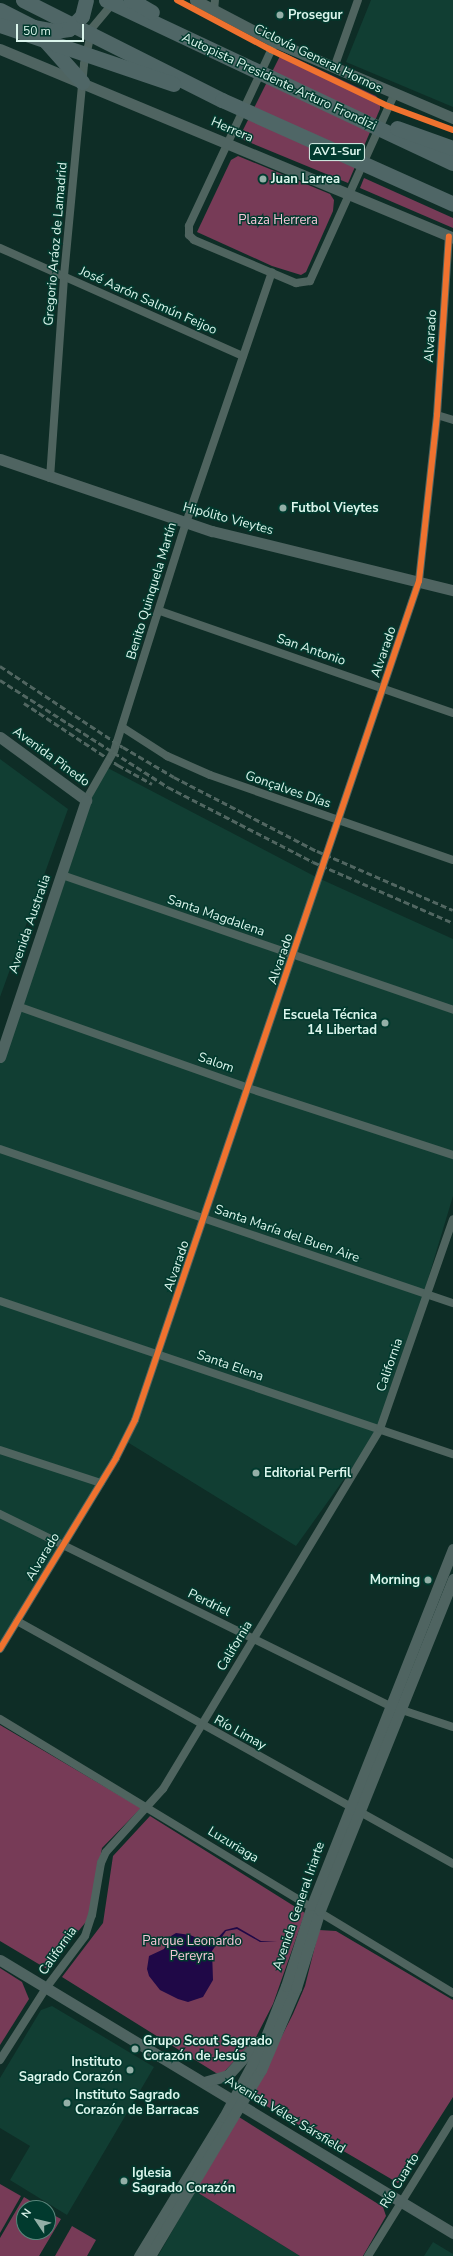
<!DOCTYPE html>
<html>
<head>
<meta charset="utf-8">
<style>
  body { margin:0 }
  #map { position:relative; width:453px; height:2256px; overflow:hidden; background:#0e2d26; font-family:"Nunito Sans",sans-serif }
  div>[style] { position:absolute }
  .built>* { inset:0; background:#113e33 }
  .green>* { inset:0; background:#773b57 }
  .water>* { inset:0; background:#1f0847 }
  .street>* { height:8px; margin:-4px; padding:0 4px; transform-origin:4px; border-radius:4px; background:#4f645f }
  .secondary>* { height:11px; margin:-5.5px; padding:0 5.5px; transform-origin:5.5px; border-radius:5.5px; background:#4f6461 }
  .highway>* { height:15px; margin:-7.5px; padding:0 7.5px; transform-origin:7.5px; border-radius:7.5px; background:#4f6666 }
  .rail>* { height:2.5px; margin-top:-1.25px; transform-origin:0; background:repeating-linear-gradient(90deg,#516661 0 6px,transparent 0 9px) }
  .cycleway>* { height:6px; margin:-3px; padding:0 3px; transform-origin:3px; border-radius:3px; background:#ef722f }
  .dots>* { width:11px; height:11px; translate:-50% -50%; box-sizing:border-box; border:2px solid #013a2e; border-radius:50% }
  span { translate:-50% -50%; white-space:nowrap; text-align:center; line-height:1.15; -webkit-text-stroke:3px #013a2e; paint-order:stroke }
  .shield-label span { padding:1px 3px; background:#013a2e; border:1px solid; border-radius:3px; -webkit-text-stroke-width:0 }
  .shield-label { font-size:12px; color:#dbf5ec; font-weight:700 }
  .poi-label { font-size:13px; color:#dbf5ec; font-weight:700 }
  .left { translate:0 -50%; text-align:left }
  .right { translate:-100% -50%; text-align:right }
  .street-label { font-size:13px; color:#dbf5ec }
  .park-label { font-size:13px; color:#f5c6d8 }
  .north { position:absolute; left:16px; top:2200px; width:40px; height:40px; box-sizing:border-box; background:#013a2e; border:1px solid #58857a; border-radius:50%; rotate:305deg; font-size:11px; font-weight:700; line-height:16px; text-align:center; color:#dbf5ec }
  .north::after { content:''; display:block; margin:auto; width:14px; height:18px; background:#93afa7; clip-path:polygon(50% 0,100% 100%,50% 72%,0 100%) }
  .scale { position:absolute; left:16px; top:24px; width:68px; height:18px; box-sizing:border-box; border:2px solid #dbf5ec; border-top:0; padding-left:5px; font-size:12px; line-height:14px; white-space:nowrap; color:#dbf5ec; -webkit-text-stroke:3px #013a2e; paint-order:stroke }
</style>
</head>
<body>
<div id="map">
  <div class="built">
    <i style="clip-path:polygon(371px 0,453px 0,453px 107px,346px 62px)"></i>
    <i style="clip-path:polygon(0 759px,68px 809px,0 997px)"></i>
    <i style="clip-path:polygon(102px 765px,316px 877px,453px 939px,453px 1196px,385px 1422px,296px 1546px,124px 1440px,0 1647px,0 1061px)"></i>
    <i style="clip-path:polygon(52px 2006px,154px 2067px,67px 2215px,10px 2180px,30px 2146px,0 2128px,0 2078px,41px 2010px)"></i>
    <i style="clip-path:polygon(195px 2191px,300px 2256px,158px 2256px)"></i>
    <i style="clip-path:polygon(433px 2242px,453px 2254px,453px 2256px,424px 2256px)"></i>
  </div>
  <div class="green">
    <i style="clip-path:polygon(282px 52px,376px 96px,380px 101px,380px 109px,348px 183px,239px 138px)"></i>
    <i style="clip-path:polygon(238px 156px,330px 194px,334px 200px,333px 211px,306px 272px,301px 275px,272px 266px,197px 232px,231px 160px)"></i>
    <i style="clip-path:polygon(364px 178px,453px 218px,453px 228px,360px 188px)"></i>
    <i style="clip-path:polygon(0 1725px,141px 1808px,102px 1848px,90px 1917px,47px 1969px,0 1941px)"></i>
    <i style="clip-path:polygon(150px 1816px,305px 1913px,273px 2004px,255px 2039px,222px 2074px,216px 2073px,62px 1977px,103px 1923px,113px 1856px)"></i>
    <i style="clip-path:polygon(319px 1930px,336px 1931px,453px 2000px,453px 2097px,398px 2183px,258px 2101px,253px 2093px,293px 2014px,305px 1986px)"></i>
    <i style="clip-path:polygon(0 1968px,22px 1982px,29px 1999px,0 2045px)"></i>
    <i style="clip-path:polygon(239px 2117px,383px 2207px,386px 2216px,363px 2256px,300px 2256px,195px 2191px)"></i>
    <i style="clip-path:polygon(0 2184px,21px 2196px,0 2233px)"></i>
    <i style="clip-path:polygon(24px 2197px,42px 2208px,24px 2208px,24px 2232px,48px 2232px,48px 2212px,61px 2219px,39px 2256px,0 2256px,0 2238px)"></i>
    <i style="clip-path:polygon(72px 2226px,96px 2240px,87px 2256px,55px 2256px)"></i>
  </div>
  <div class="water">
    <i style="clip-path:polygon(237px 1927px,261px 1941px,277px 1942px,260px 1942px,237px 1929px,226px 1931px,212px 1951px,213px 1980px,203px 1997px,188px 2002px,178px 1999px,160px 1990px,149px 1976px,147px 1969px,149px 1956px,164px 1949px,171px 1936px,176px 1933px,190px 1935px,212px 1944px,225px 1930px)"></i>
  </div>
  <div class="street">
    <i style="left:214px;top:11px;width:11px;rotate:-85deg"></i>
    <i style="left:275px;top:42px;width:203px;rotate:115.1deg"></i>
    <i style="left:189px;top:226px;width:9px;rotate:90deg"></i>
    <i style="left:189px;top:235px;width:7px;rotate:45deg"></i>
    <i style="left:194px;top:240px;width:111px;rotate:22.9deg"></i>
    <i style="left:296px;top:283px;width:14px;rotate:-8deg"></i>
    <i style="left:310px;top:281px;width:204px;rotate:-65.7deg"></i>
    <i style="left:334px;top:68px;width:72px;rotate:-70.6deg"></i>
    <i style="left:0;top:248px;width:266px;rotate:24deg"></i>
    <i style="left:437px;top:415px;width:17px;rotate:17deg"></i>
    <i style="left:50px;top:478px;width:202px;rotate:-86deg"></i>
    <i style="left:64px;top:276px;width:213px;rotate:-84.6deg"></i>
    <i style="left:84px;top:64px;width:37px;rotate:-77deg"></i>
    <i style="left:92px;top:28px;width:34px;rotate:-50deg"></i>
    <i style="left:160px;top:611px;width:310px;rotate:19.2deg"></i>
    <i style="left:122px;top:727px;width:54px;rotate:32.8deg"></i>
    <i style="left:167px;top:756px;width:47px;rotate:23.8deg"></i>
    <i style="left:210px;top:775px;width:257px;rotate:19.3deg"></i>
    <i style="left:86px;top:800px;width:56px;rotate:-60.3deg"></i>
    <i style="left:114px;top:751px;width:239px;rotate:-72.5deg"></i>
    <i style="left:186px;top:523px;width:265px;rotate:-71.1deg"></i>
    <i style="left:62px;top:875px;width:414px;rotate:19deg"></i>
    <i style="left:17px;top:1006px;width:245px;rotate:19.5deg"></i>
    <i style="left:248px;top:1088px;width:216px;rotate:18.1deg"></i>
    <i style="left:0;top:1149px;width:478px;rotate:18.8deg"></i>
    <i style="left:0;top:1301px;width:478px;rotate:18.7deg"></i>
    <i style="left:0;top:1450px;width:106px;rotate:18.1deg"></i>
    <i style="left:0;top:1514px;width:435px;rotate:26.2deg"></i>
    <i style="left:390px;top:1706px;width:66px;rotate:18.4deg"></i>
    <i style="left:17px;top:1621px;width:499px;rotate:29.1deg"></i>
    <i style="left:0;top:1649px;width:223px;rotate:-58.7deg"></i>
    <i style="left:116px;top:1458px;width:42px;rotate:-63.4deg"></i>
    <i style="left:135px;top:1420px;width:886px;rotate:-71.3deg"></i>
    <i style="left:419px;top:581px;width:167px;rotate:-83.8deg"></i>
    <i style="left:437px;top:415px;width:179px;rotate:-86.2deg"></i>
    <i style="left:0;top:1719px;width:529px;rotate:31.17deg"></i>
    <i style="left:0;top:2060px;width:85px;rotate:-57.4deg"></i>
    <i style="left:46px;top:1988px;width:65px;rotate:-53.1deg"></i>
    <i style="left:85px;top:1936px;width:22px;rotate:-72deg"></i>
    <i style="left:92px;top:1915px;width:53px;rotate:-80.2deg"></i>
    <i style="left:101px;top:1863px;width:12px;rotate:-66deg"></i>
    <i style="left:106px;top:1852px;width:85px;rotate:-47.9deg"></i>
    <i style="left:163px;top:1789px;width:420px;rotate:-58.9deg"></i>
    <i style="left:380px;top:1429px;width:222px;rotate:-70.8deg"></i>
    <i style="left:368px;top:2256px;width:161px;rotate:-58.2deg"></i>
  </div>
  <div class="secondary">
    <i style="left:195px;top:0;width:90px;rotate:27.7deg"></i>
    <i style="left:275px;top:42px;width:194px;rotate:23.1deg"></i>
    <i style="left:0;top:49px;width:491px;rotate:22.6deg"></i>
    <i style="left:0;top:459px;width:224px;rotate:18.8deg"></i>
    <i style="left:212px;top:531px;width:248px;rotate:13.8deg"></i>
    <i style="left:0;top:737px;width:107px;rotate:36.2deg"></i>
    <i style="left:86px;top:800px;width:271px;rotate:108.5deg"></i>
    <i style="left:0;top:1960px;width:529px;rotate:31.08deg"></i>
    <i style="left:204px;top:2082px;width:25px;rotate:-16deg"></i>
    <i style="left:228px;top:2075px;width:45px;rotate:-47.7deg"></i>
    <i style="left:139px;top:2256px;width:163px;rotate:-58.6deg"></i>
    <i style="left:224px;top:2117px;width:83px;rotate:-61.9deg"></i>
    <i style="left:263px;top:2044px;width:62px;rotate:-68.4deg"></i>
    <i style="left:286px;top:1986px;width:85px;rotate:-72.2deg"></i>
    <i style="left:312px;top:1905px;width:383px;rotate:-68.4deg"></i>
    <i style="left:150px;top:2256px;width:217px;rotate:-59.2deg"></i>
    <i style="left:261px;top:2070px;width:89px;rotate:-66.9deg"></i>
    <i style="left:296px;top:1988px;width:82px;rotate:-72.9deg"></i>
    <i style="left:320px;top:1910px;width:357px;rotate:-68.1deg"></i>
  </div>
  <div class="highway">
    <i style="left:23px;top:0;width:223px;rotate:26.7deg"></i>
    <i style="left:222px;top:100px;width:253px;rotate:24.2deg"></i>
    <i style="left:106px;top:0;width:383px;rotate:25.2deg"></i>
    <i style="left:131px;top:0;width:24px;rotate:30deg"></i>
    <i style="left:0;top:10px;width:37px;rotate:27deg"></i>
    <i style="left:33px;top:27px;width:74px;rotate:48.3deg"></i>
    <i style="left:0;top:25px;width:183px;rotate:18.8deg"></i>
    <i style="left:33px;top:27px;width:22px;rotate:10deg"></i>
    <i style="left:55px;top:31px;width:14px;rotate:-8deg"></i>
    <i style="left:69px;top:29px;width:18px;rotate:-45deg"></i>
    <i style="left:82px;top:16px;width:16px;rotate:-76deg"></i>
    <i style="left:397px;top:128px;width:59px;rotate:19.7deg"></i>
  </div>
  <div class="rail">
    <i style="left:0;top:666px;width:147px;rotate:33.4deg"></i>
    <i style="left:123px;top:747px;width:59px;rotate:30.5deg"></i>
    <i style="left:174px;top:777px;width:161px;rotate:27.4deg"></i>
    <i style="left:317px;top:851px;width:148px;rotate:23.5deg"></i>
    <i style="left:0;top:680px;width:199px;rotate:32.5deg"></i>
    <i style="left:168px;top:787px;width:163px;rotate:27.3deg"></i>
    <i style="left:313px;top:862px;width:153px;rotate:23.5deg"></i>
    <i style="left:24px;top:703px;width:113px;rotate:33.4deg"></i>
    <i style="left:118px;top:765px;width:39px;rotate:29deg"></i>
  </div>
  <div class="cycleway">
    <i style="left:177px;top:0;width:106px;rotate:28deg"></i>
    <i style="left:271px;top:50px;width:130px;rotate:25.6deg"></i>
    <i style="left:388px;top:106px;width:69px;rotate:20.3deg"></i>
    <i style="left:0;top:1649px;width:223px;rotate:-58.7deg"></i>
    <i style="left:116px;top:1458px;width:42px;rotate:-63.4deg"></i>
    <i style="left:135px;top:1420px;width:886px;rotate:-71.3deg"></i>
    <i style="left:419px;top:581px;width:167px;rotate:-83.8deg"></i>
    <i style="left:437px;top:415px;width:179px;rotate:-86.2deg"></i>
  </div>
  <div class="dots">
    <i style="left:280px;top:15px;background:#93afa7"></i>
    <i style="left:263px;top:179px;background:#93afa7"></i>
    <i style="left:283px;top:508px;background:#93afa7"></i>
    <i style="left:385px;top:1023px;background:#93afa7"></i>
    <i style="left:256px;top:1473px;background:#93afa7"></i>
    <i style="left:428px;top:1580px;background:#93afa7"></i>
    <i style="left:135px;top:2049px;background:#93afa7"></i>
    <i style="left:130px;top:2070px;background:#93afa7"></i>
    <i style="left:67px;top:2103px;background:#93afa7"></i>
    <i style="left:124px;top:2181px;background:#93afa7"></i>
  </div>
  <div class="shield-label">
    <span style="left:337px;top:152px">AV1-Sur</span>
  </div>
  <div class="poi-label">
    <span class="left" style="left:288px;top:15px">Prosegur</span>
    <span class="left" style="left:271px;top:179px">Juan Larrea</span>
    <span class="left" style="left:291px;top:508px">Futbol Vieytes</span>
    <span class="right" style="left:377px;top:1023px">Escuela Técnica<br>14 Libertad</span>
    <span class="left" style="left:264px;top:1473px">Editorial Perfil</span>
    <span class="right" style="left:420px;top:1580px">Morning</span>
    <span class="left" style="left:143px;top:2049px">Grupo Scout Sagrado<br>Corazón de Jesús</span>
    <span class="right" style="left:122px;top:2070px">Instituto<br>Sagrado Corazón</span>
    <span class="left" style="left:75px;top:2103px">Instituto Sagrado<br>Corazón de Barracas</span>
    <span class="left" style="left:132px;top:2181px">Iglesia<br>Sagrado Corazón</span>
  </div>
  <div class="street-label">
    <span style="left:318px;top:59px;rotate:26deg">Ciclovía General Hornos</span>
    <span style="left:279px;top:82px;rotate:25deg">Autopista Presidente Arturo Frondizi</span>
    <span style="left:232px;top:130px;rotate:23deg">Herrera</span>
    <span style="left:56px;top:244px;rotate:-85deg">Gregorio Aráoz de Lamadrid</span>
    <span style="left:148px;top:301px;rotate:24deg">José Aarón Salmún Feijoo</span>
    <span style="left:431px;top:336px;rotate:-86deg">Alvarado</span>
    <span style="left:228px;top:519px;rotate:15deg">Hipólito Vieytes</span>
    <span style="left:152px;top:591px;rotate:-73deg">Benito Quinquela Martín</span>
    <span style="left:311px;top:650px;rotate:19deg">San Antonio</span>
    <span style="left:384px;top:652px;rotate:-71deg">Alvarado</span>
    <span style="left:51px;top:757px;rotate:36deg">Avenida Pinedo</span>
    <span style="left:288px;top:790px;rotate:19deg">Gonçalves Días</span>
    <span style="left:216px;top:916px;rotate:19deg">Santa Magdalena</span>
    <span style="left:30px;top:924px;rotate:-71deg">Avenida Australia</span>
    <span style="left:281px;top:959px;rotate:-71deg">Alvarado</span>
    <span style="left:216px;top:1063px;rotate:19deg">Salom</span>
    <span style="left:287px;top:1234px;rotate:19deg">Santa María del Buen Aire</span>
    <span style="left:177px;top:1266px;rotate:-71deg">Alvarado</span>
    <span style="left:390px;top:1365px;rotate:-71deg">California</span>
    <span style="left:230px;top:1366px;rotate:19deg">Santa Elena</span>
    <span style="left:43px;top:1557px;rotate:-59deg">Alvarado</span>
    <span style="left:209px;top:1603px;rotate:26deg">Perdriel</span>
    <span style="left:235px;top:1646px;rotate:-59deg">California</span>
    <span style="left:240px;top:1733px;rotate:29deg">Río Limay</span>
    <span style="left:233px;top:1845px;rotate:31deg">Luzuriaga</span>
    <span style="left:299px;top:1906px;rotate:-71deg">Avenida General Iriarte</span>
    <span style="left:58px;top:1951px;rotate:-55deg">California</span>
    <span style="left:285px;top:2115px;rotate:31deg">Avenida Vélez Sársfield</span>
    <span style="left:400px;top:2181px;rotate:-58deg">Río Cuarto</span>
  </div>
  <div class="park-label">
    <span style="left:278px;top:220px">Plaza Herrera</span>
    <span style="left:192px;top:1949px">Parque Leonardo<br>Pereyra</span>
  </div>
  <div class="north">N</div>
  <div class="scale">50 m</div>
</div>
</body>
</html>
